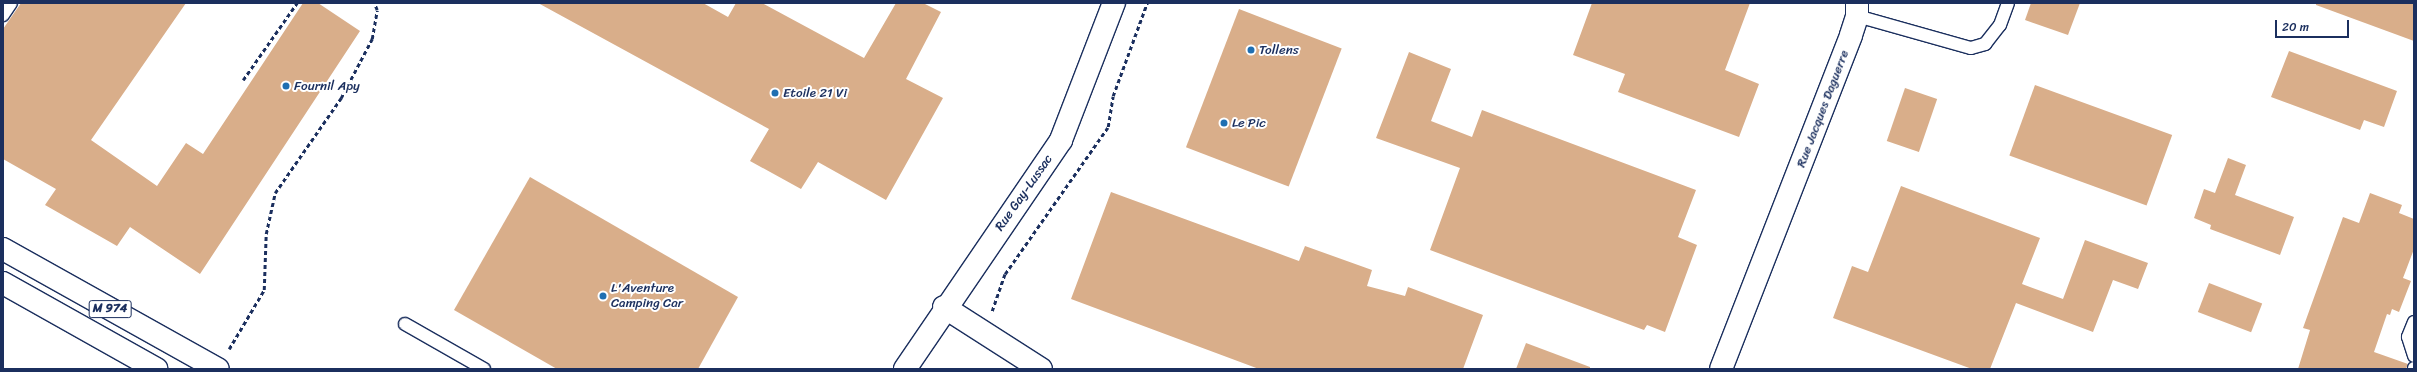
<!DOCTYPE html>
<html>
<head>
<meta charset="utf-8">
<style>
  body { margin:0 }
  #map { position:relative; width:2417px; height:372px; overflow:hidden; background:#fff; font-family:Sriracha,sans-serif }
  div>[style] { position:absolute }
  .building>* { inset:0; background:#d9ae8a; transform-origin:0 0 }
  .path>* { height:2.5px; margin-top:-1.25px; transform-origin:0; background:repeating-linear-gradient(90deg,#1b2f5e 0 4px,transparent 0 7px) }
  .roads { filter:drop-shadow(1px 0 #1b2f5e) drop-shadow(-1px 0 #1b2f5e) drop-shadow(0 1px #1b2f5e) drop-shadow(0 -1px #1b2f5e) }
  .service>* { height:12px; margin:-6px; padding:0 6px; transform-origin:6px; border-radius:6px; background:#fff }
  .minor>* { height:22px; margin:-11px; padding:0 11px; transform-origin:11px; border-radius:11px; background:#fff }
  .secondary>* { height:22px; margin:-11px; padding:0 11px; transform-origin:11px; border-radius:11px; background:#fff }
  .primary>* { height:22px; margin:-11px; padding:0 11px; transform-origin:11px; border-radius:11px; background:#fff }
  .dots>* { width:11px; height:11px; translate:-50% -50%; box-sizing:border-box; border:2px solid #fff; border-radius:50% }
  span { translate:-50% -50%; white-space:nowrap; text-align:center; line-height:1.15; -webkit-text-stroke:4px #fff; paint-order:stroke }
  .shield-label span { padding:1px 3px; background:#fff; border:1px solid; border-radius:3px; -webkit-text-stroke-width:0 }
  .shield-label { font-size:12px; color:#1b2f5e; font-weight:700 }
  .poi-label { font-size:13px; color:#1b2f5e }
  .left { translate:0 -50%; text-align:left }
  .street-label { font-size:13px; color:#1b2f5e }
  .frame { position:absolute; inset:0; border:4px solid #1b2f5e; pointer-events:none }
  .scale { position:absolute; left:2275px; top:20px; width:74px; height:18px; box-sizing:border-box; border:2px solid #1b2f5e; border-top:0; padding-left:5px; font-size:12px; line-height:14px; white-space:nowrap; color:#1b2f5e; -webkit-text-stroke:3px #fff; paint-order:stroke }
</style>
</head>
<body>
<div id="map">
  <div class="building">
    <i style="clip-path:polygon(21px 3px,186px 3px,91px 140px,157px 186px,186px 143px,203px 154px,303px 3px,318px 3px,360px 31px,200px 274px,130px 227px,117px 246px,45px 205px,56px 189px,3px 159px,3px 29px)"></i>
    <i style="clip-path:polygon(538px 3px,703px 3px,728px 17px,736px 3px,762px 3px,864px 58px,896px 3px,923px 3px,941px 12px,906px 79px,943px 98px,886px 200px,818px 162px,801px 189px,750px 161px,769px 129px)"></i>
    <i style="clip-path:polygon(1592px 3px,1750px 3px,1725px 70px,1759px 84px,1739px 137px,1618px 92px,1625px 74px,1573px 55px)"></i>
    <i style="clip-path:polygon(2031px 3px,2080px 3px,2068px 35px,2025px 20px)"></i>
    <i style="clip-path:polygon(2316px 3px,2414px 3px,2414px 41px,2316px 5px)"></i>
    <i style="left:1239px;top:9px;width:110px;height:148px;rotate:21deg"></i>
    <i style="clip-path:polygon(2289px 51px,2397px 91px,2384px 127px,2364px 120px,2360px 130px,2271px 97px)"></i>
    <i style="clip-path:polygon(1409px 52px,1451px 69px,1431px 121px,1472px 137px,1482px 110px,1696px 190px,1678px 237px,1697px 245px,1665px 332px,1647px 325px,1644px 330px,1430px 250px,1460px 168px,1376px 138px)"></i>
    <i style="left:2035px;top:85px;width:146px;height:75px;rotate:20deg"></i>
    <i style="left:1905px;top:88px;width:34px;height:56px;rotate:19deg"></i>
    <i style="clip-path:polygon(2228px 158px,2246px 165px,2235px 195px,2294px 217px,2280px 255px,2210px 229px,2211px 225px,2194px 218px,2204px 189px,2215px 193px)"></i>
    <i style="clip-path:polygon(530px 177px,738px 297px,698px 369px,557px 369px,454px 310px)"></i>
    <i style="clip-path:polygon(1901px 186px,2040px 238px,2022px 284px,2063px 299px,2085px 240px,2148px 263px,2138px 289px,2113px 280px,2093px 332px,2016px 303px,1990px 369px,1972px 369px,1833px 318px,1852px 266px,1868px 272px)"></i>
    <i style="clip-path:polygon(1111px 192px,1299px 261px,1305px 246px,1372px 270px,1367px 286px,1405px 296px,1408px 287px,1483px 315px,1463px 369px,1259px 369px,1071px 299px)"></i>
    <i style="clip-path:polygon(2370px 193px,2402px 205px,2399px 213px,2414px 219px,2414px 249px,2403px 278px,2411px 281px,2399px 312px,2392px 309px,2390px 315px,2387px 314px,2374px 352px,2408px 364px,2406px 369px,2298px 369px,2310px 330px,2303px 328px,2343px 217px,2359px 223px)"></i>
    <i style="left:2209px;top:283px;width:57px;height:31px;rotate:21deg"></i>
    <i style="clip-path:polygon(1526px 343px,1590px 367px,1590px 369px,1516px 369px)"></i>
  </div>
  <div class="path">
    <i style="left:243px;top:80px;width:94px;rotate:-55deg"></i>
    <i style="left:992px;top:311px;width:39px;rotate:-71deg"></i>
    <i style="left:1005px;top:274px;width:179px;rotate:-55deg"></i>
    <i style="left:1108px;top:127px;width:31px;rotate:-81deg"></i>
    <i style="left:1113px;top:96px;width:99px;rotate:-69.9deg"></i>
    <i style="left:229px;top:349px;width:69px;rotate:-59.3deg"></i>
    <i style="left:264px;top:290px;width:56px;rotate:-88deg"></i>
    <i style="left:266px;top:234px;width:42px;rotate:-77.6deg"></i>
    <i style="left:275px;top:193px;width:116px;rotate:-55.2deg"></i>
    <i style="left:341px;top:98px;width:67px;rotate:-62.3deg"></i>
    <i style="left:372px;top:39px;width:29px;rotate:-80deg"></i>
    <i style="left:377px;top:10px;width:8px;rotate:-113deg"></i>
  </div>
  <div class="roads">
    <div class="service">
      <i style="left:3px;top:15px;width:14px;rotate:-56deg"></i>
      <i style="left:1857px;top:16px;width:118px;rotate:15.7deg"></i>
      <i style="left:1971px;top:48px;width:15px;rotate:-16deg"></i>
      <i style="left:1985px;top:44px;width:24px;rotate:-52deg"></i>
      <i style="left:2000px;top:25px;width:23px;rotate:-70deg"></i>
      <i style="left:2414px;top:322px;width:16px;rotate:112deg"></i>
      <i style="left:2408px;top:337px;width:20px;rotate:72deg"></i>
      <i style="left:405px;top:324px;width:91px;rotate:29.7deg"></i>
      <i style="left:2414px;top:369px;width:1px;rotate:-90deg"></i>
    </div>
    <div class="minor">
      <i style="left:944px;top:307px;width:115px;rotate:32.6deg"></i>
      <i style="left:1721px;top:369px;width:358px;rotate:-68.7deg"></i>
      <i style="left:1851px;top:35px;width:20px;rotate:-72deg"></i>
      <i style="left:1857px;top:16px;width:13px;rotate:-90deg"></i>
    </div>
    <div class="secondary">
      <i style="left:905px;top:369px;width:277px;rotate:-55.7deg"></i>
      <i style="left:1061px;top:140px;width:147px;rotate:-68.9deg"></i>
    </div>
    <div class="primary">
      <i style="left:3px;top:249px;width:246px;rotate:29.2deg"></i>
      <i style="left:3px;top:283px;width:176px;rotate:29.3deg"></i>
    </div>
  </div>
  <div class="dots">
    <i style="left:1251px;top:50px;background:#1f6fb2"></i>
    <i style="left:286px;top:86px;background:#1f6fb2"></i>
    <i style="left:775px;top:93px;background:#1f6fb2"></i>
    <i style="left:1224px;top:123px;background:#1f6fb2"></i>
    <i style="left:603px;top:296px;background:#1f6fb2"></i>
  </div>
  <div class="shield-label">
    <span style="left:110px;top:309px">M 974</span>
  </div>
  <div class="poi-label">
    <span class="left" style="left:1259px;top:50px">Tollens</span>
    <span class="left" style="left:294px;top:86px">Fournil Apy</span>
    <span class="left" style="left:783px;top:93px">Etoile 21 Vi</span>
    <span class="left" style="left:1232px;top:123px">Le Pic</span>
    <span class="left" style="left:611px;top:296px">L'Aventure<br>Camping Car</span>
  </div>
  <div class="street-label">
    <span style="left:1823px;top:109px;rotate:-69deg">Rue Jacques Daguerre</span>
    <span style="left:1024px;top:193px;rotate:-55deg">Rue Gay-Lussac</span>
  </div>
  <div class="frame"></div>
  <div class="scale">20 m</div>
</div>
</body>
</html>
